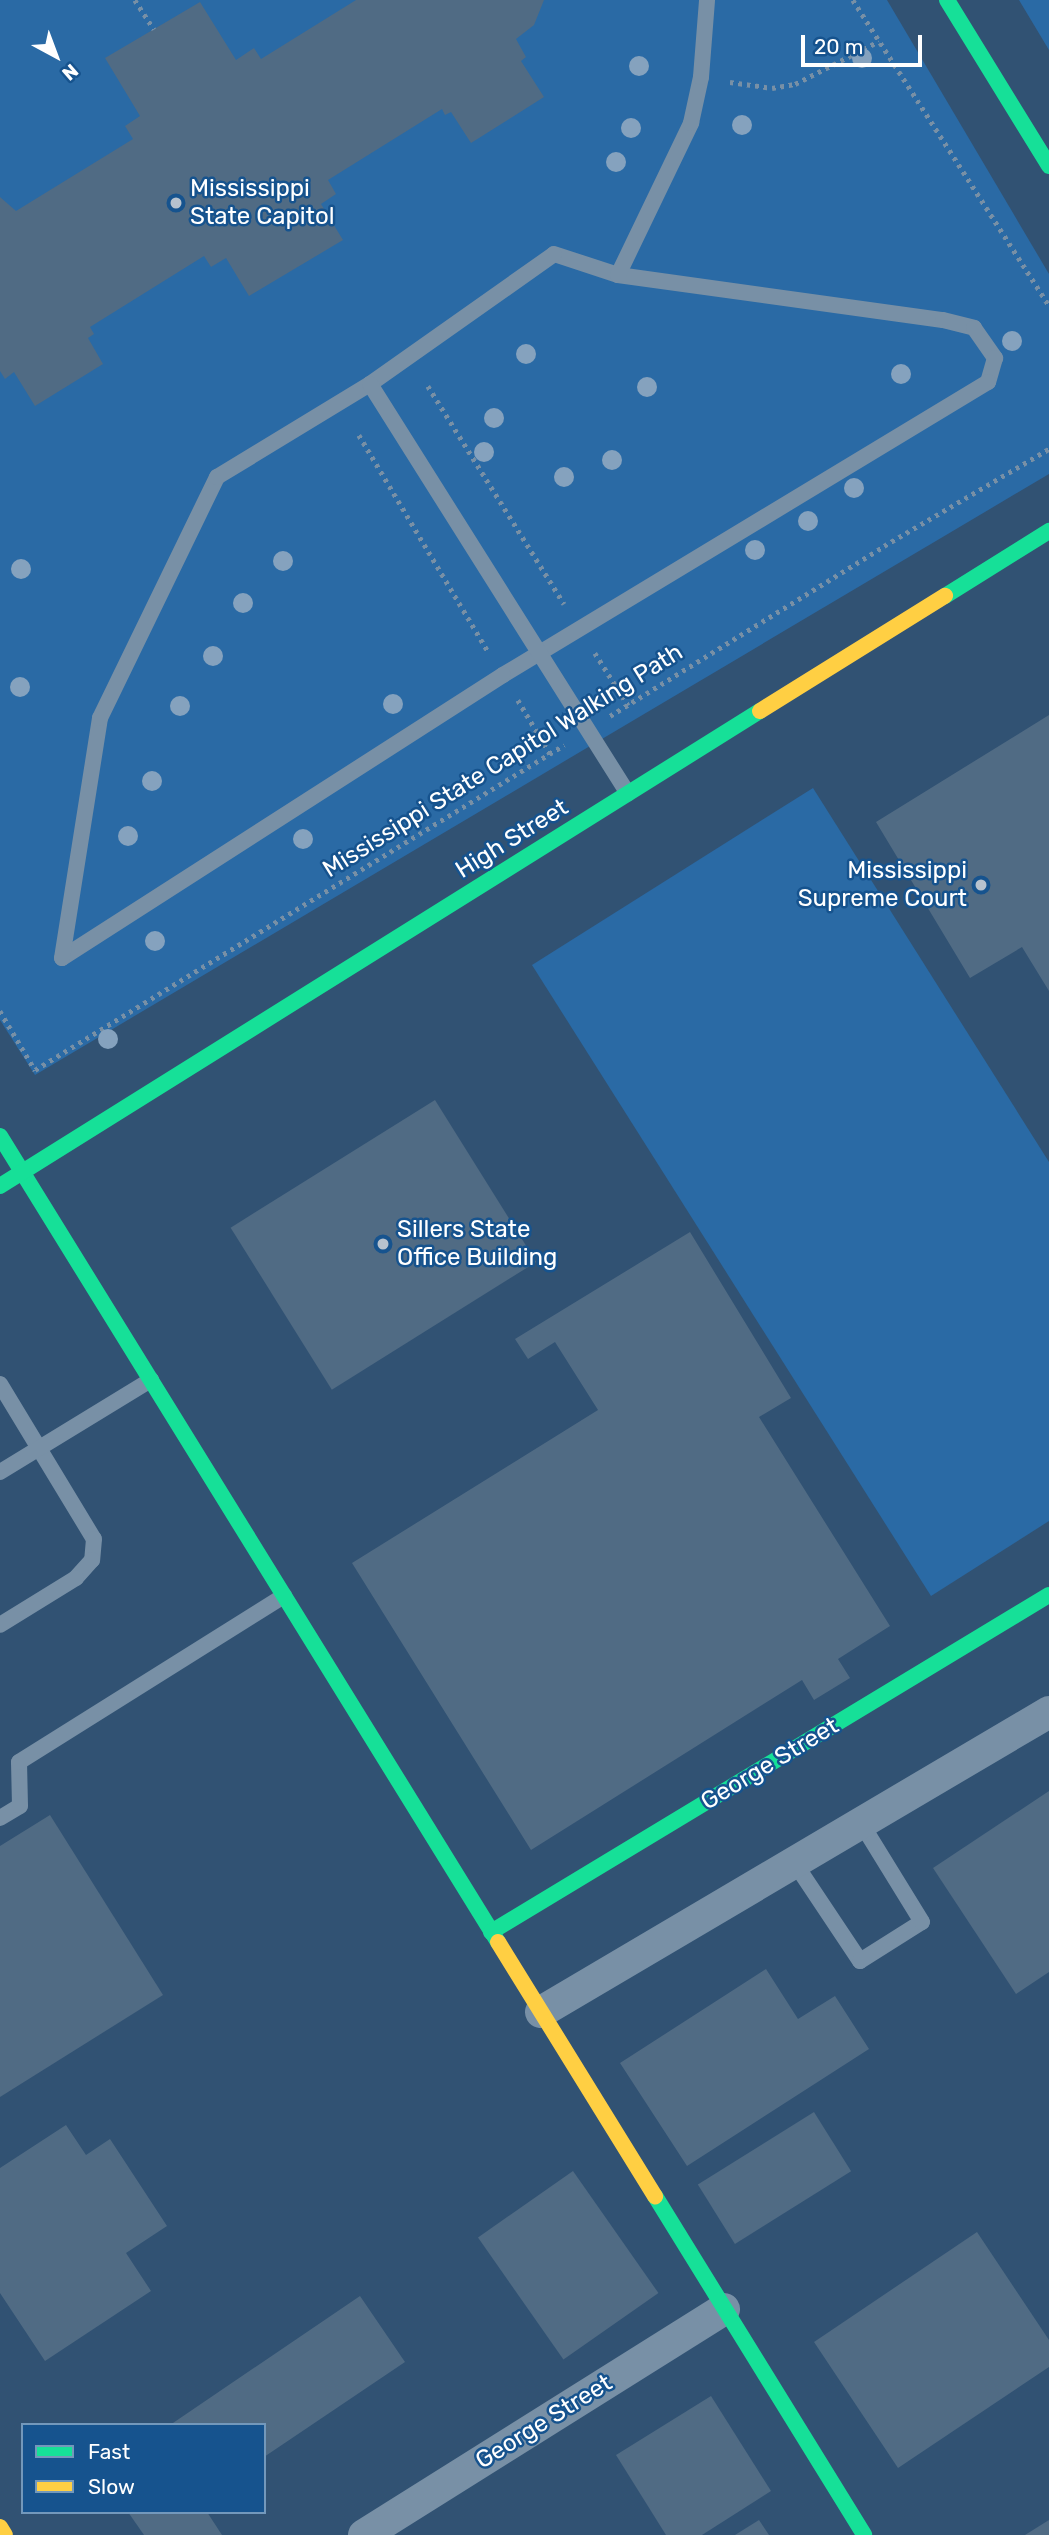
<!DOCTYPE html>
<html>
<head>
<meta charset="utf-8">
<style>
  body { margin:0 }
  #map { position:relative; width:1049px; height:2535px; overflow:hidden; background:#315273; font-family:Rubik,sans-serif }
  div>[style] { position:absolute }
  .green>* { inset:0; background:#2a6aa5 }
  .building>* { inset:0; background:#506b84; transform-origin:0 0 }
  .path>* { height:4.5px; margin-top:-2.25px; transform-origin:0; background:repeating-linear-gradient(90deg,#7890a6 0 3.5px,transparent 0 8.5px) }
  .lane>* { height:16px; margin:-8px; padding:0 8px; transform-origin:8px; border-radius:8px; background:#7890a6 }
  .street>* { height:32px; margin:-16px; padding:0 16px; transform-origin:16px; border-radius:16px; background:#7890a6 }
  .fast>* { height:16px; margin:-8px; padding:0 8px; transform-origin:8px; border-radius:8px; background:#16e098 }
  .slow>* { height:16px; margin:-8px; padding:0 8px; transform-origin:8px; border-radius:8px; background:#ffcf43 }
  .trees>* { width:20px; height:20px; margin:-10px; border-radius:50%; background:#85a2be }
  .dots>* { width:19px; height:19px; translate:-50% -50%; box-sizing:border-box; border:4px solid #16538e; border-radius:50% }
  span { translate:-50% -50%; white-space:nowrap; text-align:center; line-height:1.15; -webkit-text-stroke:5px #16538e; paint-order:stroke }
  .poi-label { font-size:24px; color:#fff }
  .left { translate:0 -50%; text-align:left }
  .right { translate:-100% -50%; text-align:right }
  .street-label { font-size:24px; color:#fff }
  .legend { position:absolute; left:21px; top:2423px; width:245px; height:91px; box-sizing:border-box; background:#16538e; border:2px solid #7398bb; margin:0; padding:9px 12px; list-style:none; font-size:21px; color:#fff }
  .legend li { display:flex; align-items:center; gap:14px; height:35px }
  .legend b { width:35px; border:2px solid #7398bb }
  .north { position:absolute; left:21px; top:21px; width:70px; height:70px; -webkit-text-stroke:5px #16538e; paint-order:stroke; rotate:139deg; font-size:19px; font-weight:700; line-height:28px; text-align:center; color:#fff }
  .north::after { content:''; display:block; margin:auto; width:24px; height:32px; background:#fff; clip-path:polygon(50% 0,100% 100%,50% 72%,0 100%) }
  .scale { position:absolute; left:801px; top:35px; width:121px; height:32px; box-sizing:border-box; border:4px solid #fff; border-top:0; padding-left:9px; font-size:21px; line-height:24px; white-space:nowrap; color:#fff; -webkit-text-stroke:5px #16538e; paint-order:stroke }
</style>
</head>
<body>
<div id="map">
  <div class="green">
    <i style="clip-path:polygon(0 0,887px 0,1049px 274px,1049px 474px,35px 1075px,0 1020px)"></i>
    <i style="clip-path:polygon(1019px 0,1049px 0,1049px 50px)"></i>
    <i style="clip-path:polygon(813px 788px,1049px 1162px,1049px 1521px,931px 1596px,532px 965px)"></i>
  </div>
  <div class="building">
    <i style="clip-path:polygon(356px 0,544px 0,534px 25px,516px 39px,526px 57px,521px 61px,544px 97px,471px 143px,451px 112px,445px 115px,442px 109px,328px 180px,336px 194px,321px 204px,343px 240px,249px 296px,226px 258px,211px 267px,204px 256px,90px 327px,94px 334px,88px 338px,103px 364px,35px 406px,14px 372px,5px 379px,0 371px,0 197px,16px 211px,133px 139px,125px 126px,140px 116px,105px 58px,200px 2px,236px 60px,254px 48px,261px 59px)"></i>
    <i style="clip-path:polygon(1049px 715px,1049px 991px,1022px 947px,970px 978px,876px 822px)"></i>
    <i style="left:435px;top:1100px;width:191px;height:241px;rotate:58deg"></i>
    <i style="clip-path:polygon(690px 1232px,791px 1398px,759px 1417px,890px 1626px,838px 1659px,850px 1678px,814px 1700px,802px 1680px,531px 1850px,352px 1563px,598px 1410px,555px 1342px,528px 1359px,515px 1339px)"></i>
    <i style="clip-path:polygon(1049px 1791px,1049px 1972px,1016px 1994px,933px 1868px)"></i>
    <i style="clip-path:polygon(50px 1815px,163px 1995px,0 2097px,0 1846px)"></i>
    <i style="clip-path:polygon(766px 1969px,798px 2019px,835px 1996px,869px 2049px,687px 2166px,620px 2063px)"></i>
    <i style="left:814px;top:2112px;width:70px;height:137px;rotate:58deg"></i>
    <i style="clip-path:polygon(66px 2125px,86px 2155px,110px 2139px,167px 2226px,126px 2253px,151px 2291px,45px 2361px,0 2293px,0 2168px)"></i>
    <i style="left:573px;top:2171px;width:149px;height:116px;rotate:55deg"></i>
    <i style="clip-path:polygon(977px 2232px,1049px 2340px,1049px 2367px,898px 2468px,814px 2342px)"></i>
    <i style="clip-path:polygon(360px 2296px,405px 2362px,264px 2457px,264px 2425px,170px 2425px)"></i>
    <i style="clip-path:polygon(711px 2396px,771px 2491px,702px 2535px,666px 2535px,616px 2455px)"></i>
    <i style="clip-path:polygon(128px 2512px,207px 2512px,222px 2535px,144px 2535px)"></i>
    <i style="clip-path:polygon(759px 2520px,769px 2535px,735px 2535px)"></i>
    <i style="clip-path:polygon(1049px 2520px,1049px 2535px,1025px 2535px)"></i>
  </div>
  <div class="path">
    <i style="left:135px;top:0;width:35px;rotate:57deg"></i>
    <i style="left:853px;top:0;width:363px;rotate:57.3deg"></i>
    <i style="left:730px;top:82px;width:42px;rotate:8.1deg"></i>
    <i style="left:772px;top:88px;width:23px;rotate:-10deg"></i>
    <i style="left:795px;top:84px;width:94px;rotate:-27.1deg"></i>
    <i style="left:428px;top:386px;width:257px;rotate:58deg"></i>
    <i style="left:359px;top:435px;width:252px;rotate:59.2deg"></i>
    <i style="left:595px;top:653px;width:62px;rotate:57.6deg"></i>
    <i style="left:518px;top:700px;width:63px;rotate:59.3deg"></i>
    <i style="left:610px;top:716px;width:322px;rotate:-31.8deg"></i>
    <i style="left:884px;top:546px;width:191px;rotate:-30.5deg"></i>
    <i style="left:0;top:1011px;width:69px;rotate:59.3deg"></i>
    <i style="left:35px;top:1070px;width:621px;rotate:-31.57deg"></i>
  </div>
  <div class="lane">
    <i style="left:554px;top:254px;width:67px;rotate:18.2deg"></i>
    <i style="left:618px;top:275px;width:328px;rotate:7.9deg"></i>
    <i style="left:943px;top:320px;width:32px;rotate:14deg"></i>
    <i style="left:974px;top:328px;width:37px;rotate:55deg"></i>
    <i style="left:995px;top:358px;width:25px;rotate:106deg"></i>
    <i style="left:988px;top:382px;width:567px;rotate:148.86deg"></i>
    <i style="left:503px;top:675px;width:524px;rotate:147.31deg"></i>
    <i style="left:62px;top:958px;width:243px;rotate:-81deg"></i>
    <i style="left:100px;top:718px;width:268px;rotate:-64.1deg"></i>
    <i style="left:217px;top:477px;width:179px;rotate:-31.3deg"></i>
    <i style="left:370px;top:384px;width:225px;rotate:-35.2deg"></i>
    <i style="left:618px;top:275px;width:169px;rotate:-64.3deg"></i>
    <i style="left:691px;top:123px;width:47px;rotate:-77.7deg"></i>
    <i style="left:701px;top:77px;width:77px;rotate:-85.5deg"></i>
    <i style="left:370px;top:384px;width:484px;rotate:57.8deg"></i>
    <i style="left:0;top:1384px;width:181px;rotate:58.8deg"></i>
    <i style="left:94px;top:1539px;width:21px;rotate:95deg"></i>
    <i style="left:92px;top:1560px;width:24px;rotate:132deg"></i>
    <i style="left:76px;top:1578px;width:89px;rotate:148.3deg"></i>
    <i style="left:0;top:1472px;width:177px;rotate:-31.4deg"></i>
    <i style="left:0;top:1818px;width:23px;rotate:-31deg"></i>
    <i style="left:20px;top:1806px;width:44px;rotate:-91.3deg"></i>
    <i style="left:19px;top:1762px;width:313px;rotate:-32.1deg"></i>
    <i style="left:794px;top:1862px;width:119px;rotate:56.3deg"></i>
    <i style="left:860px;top:1961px;width:73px;rotate:-32.2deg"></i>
    <i style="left:922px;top:1922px;width:116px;rotate:-121.6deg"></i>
  </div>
  <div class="street">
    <i style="left:541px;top:2012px;width:590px;rotate:-30.56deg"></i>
    <i style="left:364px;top:2535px;width:425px;rotate:-32.1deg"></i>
  </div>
  <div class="fast">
    <i style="left:947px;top:0;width:195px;rotate:58.4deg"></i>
    <i style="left:945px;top:596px;width:123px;rotate:-32deg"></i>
    <i style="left:0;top:1136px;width:947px;rotate:58.29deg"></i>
    <i style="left:0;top:1186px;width:896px;rotate:-32.01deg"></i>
    <i style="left:491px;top:1932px;width:652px;rotate:-31.13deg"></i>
    <i style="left:655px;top:2196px;width:398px;rotate:58.3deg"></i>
  </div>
  <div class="slow">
    <i style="left:760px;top:711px;width:218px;rotate:-31.9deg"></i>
    <i style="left:498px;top:1942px;width:299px;rotate:58.3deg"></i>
    <i style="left:0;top:2527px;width:9px;rotate:58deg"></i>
  </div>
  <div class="trees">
    <i style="left:862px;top:58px"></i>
    <i style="left:639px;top:66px"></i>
    <i style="left:742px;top:125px"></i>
    <i style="left:631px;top:128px"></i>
    <i style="left:616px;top:162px"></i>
    <i style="left:1012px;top:341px"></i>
    <i style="left:526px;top:354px"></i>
    <i style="left:901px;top:374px"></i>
    <i style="left:647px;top:387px"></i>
    <i style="left:494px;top:418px"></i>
    <i style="left:484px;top:452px"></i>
    <i style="left:612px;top:460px"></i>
    <i style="left:564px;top:477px"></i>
    <i style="left:854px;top:488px"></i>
    <i style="left:808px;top:521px"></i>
    <i style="left:755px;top:550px"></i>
    <i style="left:283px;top:561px"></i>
    <i style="left:21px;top:569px"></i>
    <i style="left:243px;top:603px"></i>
    <i style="left:213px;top:656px"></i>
    <i style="left:20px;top:687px"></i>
    <i style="left:393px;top:704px"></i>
    <i style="left:180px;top:706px"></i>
    <i style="left:152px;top:781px"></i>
    <i style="left:128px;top:836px"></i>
    <i style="left:303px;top:839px"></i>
    <i style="left:155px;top:941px"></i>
    <i style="left:108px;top:1039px"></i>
  </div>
  <div class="dots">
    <i style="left:176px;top:203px;background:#b7c2ce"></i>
    <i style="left:981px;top:885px;background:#b7c2ce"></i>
    <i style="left:383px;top:1244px;background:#b7c2ce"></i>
  </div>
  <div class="poi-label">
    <span class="left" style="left:190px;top:203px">Mississippi<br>State Capitol</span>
    <span class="right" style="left:967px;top:885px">Mississippi<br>Supreme Court</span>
    <span class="left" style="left:397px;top:1244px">Sillers State<br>Office Building</span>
  </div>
  <div class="street-label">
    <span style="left:503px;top:761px;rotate:-32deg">Mississippi State Capitol Walking Path</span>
    <span style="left:512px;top:839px;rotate:-32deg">High Street</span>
    <span style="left:770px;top:1764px;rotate:-31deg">George Street</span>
    <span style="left:544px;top:2422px;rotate:-32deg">George Street</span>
  </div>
  <ul class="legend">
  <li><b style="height:9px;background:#16e098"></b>Fast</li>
  <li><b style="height:9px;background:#ffcf43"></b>Slow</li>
  </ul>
  <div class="north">N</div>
  <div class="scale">20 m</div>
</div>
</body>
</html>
